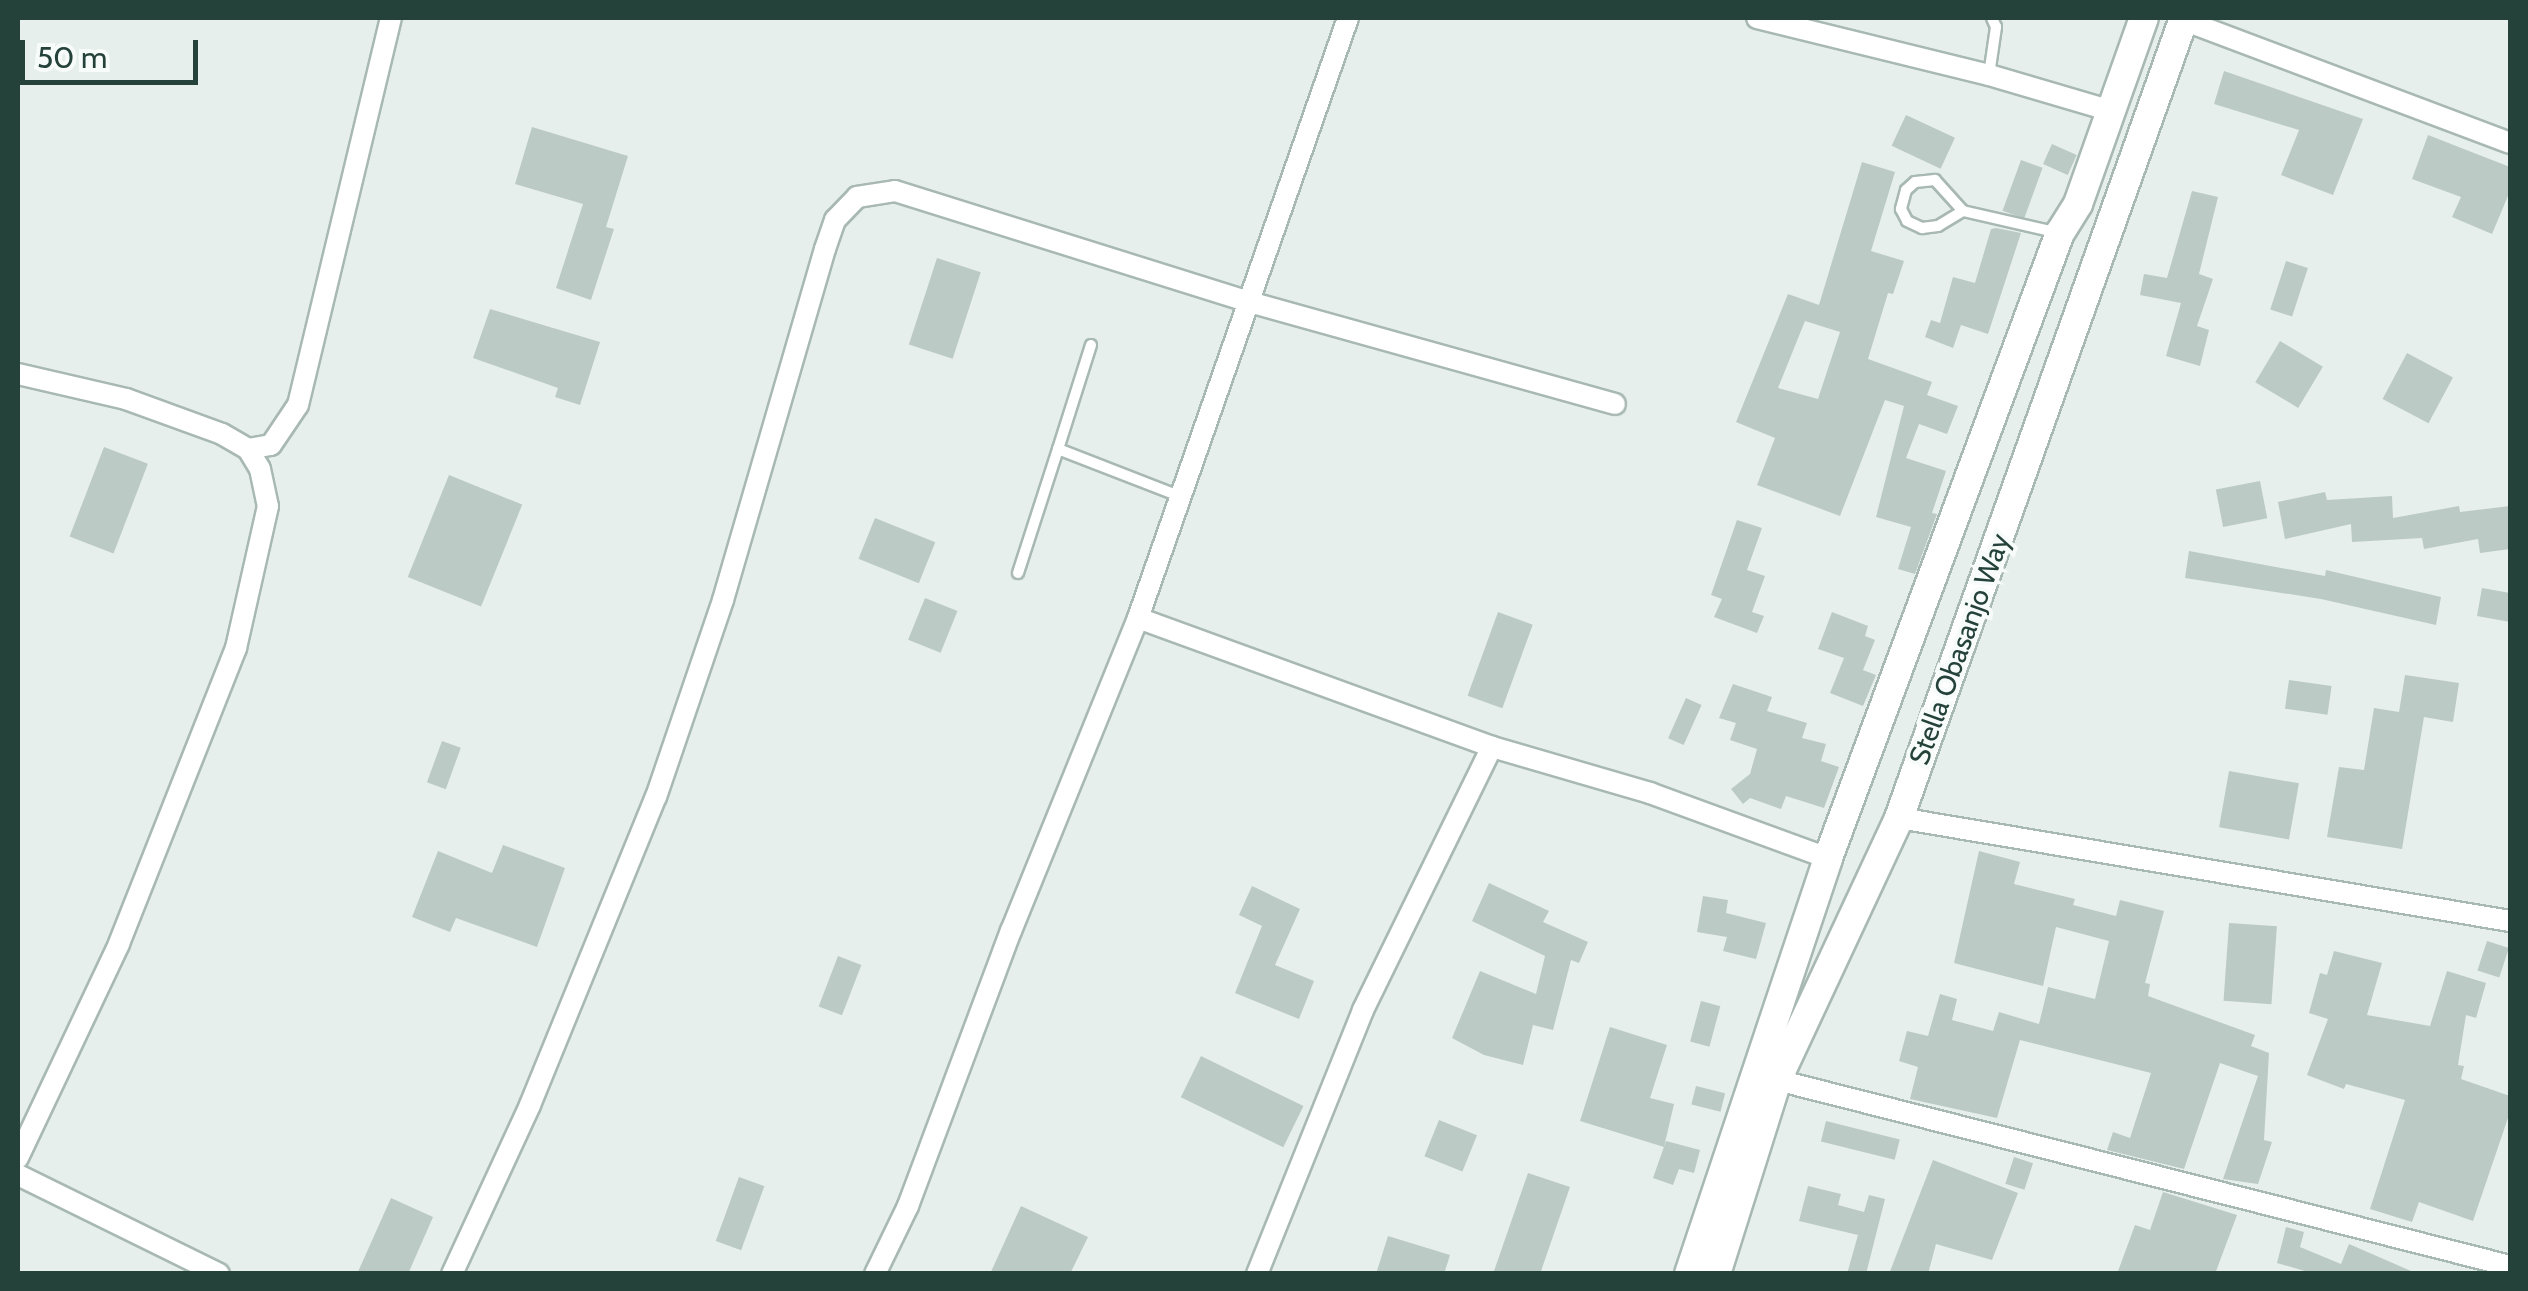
<!DOCTYPE html>
<html>
<head>
<meta charset="utf-8">
<style>
  body { margin:0 }
  #map { position:relative; width:2528px; height:1291px; overflow:hidden; background:#e6efeb; font-family:Cabin,sans-serif }
  div>[style] { position:absolute }
  .building>* { inset:0; background:#bbcac4; transform-origin:0 0 }
  .roads { filter:drop-shadow(2px 0 #a8b8b2) drop-shadow(-2px 0 #a8b8b2) drop-shadow(0 2px #a8b8b2) drop-shadow(0 -2px #a8b8b2) }
  .lane>* { height:10px; margin:-5px; padding:0 5px; transform-origin:5px; border-radius:5px; background:#fff }
  .street>* { height:20px; margin:-10px; padding:0 10px; transform-origin:10px; border-radius:10px; background:#fff }
  .secondary>* { height:28px; margin:-14px; padding:0 14px; transform-origin:14px; border-radius:14px; background:#fff }
  span { translate:-50% -50%; white-space:nowrap; text-align:center; line-height:1.15; -webkit-text-stroke:8px #f7fbf9; paint-order:stroke }
  .street-label { font-size:28px; color:#24423a }
  .frame { position:absolute; inset:0; border:20px solid #24423a; pointer-events:none }
  .scale { position:absolute; left:20px; top:40px; width:178px; height:45px; box-sizing:border-box; border:5px solid #24423a; border-top:0; padding-left:12px; font-size:30px; line-height:35px; white-space:nowrap; color:#24423a; -webkit-text-stroke:8px #f7fbf9; paint-order:stroke }
</style>
</head>
<body>
<div id="map">
  <div class="building">
    <i style="clip-path:polygon(2224px 71px,2363px 119px,2333px 195px,2281px 175px,2299px 130px,2214px 104px)"></i>
    <i style="left:1906px;top:115px;width:54px;height:34px;rotate:25deg"></i>
    <i style="clip-path:polygon(532px 127px,628px 156px,606px 227px,614px 229px,591px 300px,556px 288px,583px 204px,515px 184px)"></i>
    <i style="clip-path:polygon(2428px 135px,2510px 167px,2510px 191px,2492px 234px,2452px 217px,2461px 197px,2412px 179px)"></i>
    <i style="left:2052px;top:144px;width:27px;height:22px;rotate:24deg"></i>
    <i style="left:2021px;top:160px;width:23px;height:54px;rotate:20deg"></i>
    <i style="clip-path:polygon(evenodd,1862px 162px,1895px 172px,1871px 251px,1904px 261px,1893px 294px,1888px 293px,1868px 359px,1932px 382px,1927px 395px,1958px 406px,1947px 434px,1919px 424px,1906px 458px,1946px 471px,1932px 513px,1937px 514px,1915px 574px,1898px 569px,1911px 527px,1876px 517px,1904px 406px,1885px 400px,1840px 516px,1757px 485px,1775px 438px,1736px 422px,1788px 294px,1819px 305px,1862px 162px,1805px 321px,1840px 332px,1818px 399px,1778px 388px,1805px 321px)"></i>
    <i style="clip-path:polygon(2192px 191px,2218px 197px,2199px 274px,2213px 279px,2197px 326px,2209px 330px,2200px 366px,2166px 356px,2181px 303px,2140px 295px,2144px 274px,2167px 278px)"></i>
    <i style="clip-path:polygon(1996px 228px,2021px 233px,1988px 334px,1961px 325px,1953px 348px,1925px 337px,1931px 320px,1940px 323px,1953px 277px,1975px 283px,1991px 229px)"></i>
    <i style="left:937px;top:258px;width:46px;height:91px;rotate:18deg"></i>
    <i style="left:2286px;top:261px;width:23px;height:51px;rotate:18deg"></i>
    <i style="clip-path:polygon(490px 309px,600px 342px,580px 405px,555px 397px,558px 388px,473px 358px)"></i>
    <i style="left:2280px;top:341px;width:50px;height:48px;rotate:31deg"></i>
    <i style="left:2407px;top:353px;width:52px;height:52px;rotate:28deg"></i>
    <i style="left:104px;top:447px;width:47px;height:96px;rotate:21deg"></i>
    <i style="left:449px;top:475px;width:79px;height:110px;rotate:22deg"></i>
    <i style="left:2260px;top:481px;width:38px;height:45px;rotate:79deg"></i>
    <i style="clip-path:polygon(2325px 492px,2327px 500px,2392px 496px,2393px 518px,2459px 506px,2460px 512px,2510px 506px,2510px 549px,2480px 553px,2478px 539px,2424px 549px,2422px 538px,2352px 542px,2351px 524px,2285px 539px,2278px 502px)"></i>
    <i style="left:875px;top:518px;width:65px;height:44px;rotate:22deg"></i>
    <i style="clip-path:polygon(1737px 520px,1762px 528px,1747px 570px,1765px 576px,1752px 612px,1764px 616px,1757px 633px,1714px 617px,1722px 599px,1711px 595px)"></i>
    <i style="clip-path:polygon(2189px 551px,2325px 576px,2326px 570px,2441px 597px,2436px 625px,2321px 599px,2185px 578px)"></i>
    <i style="clip-path:polygon(2482px 588px,2510px 593px,2510px 622px,2477px 616px)"></i>
    <i style="left:925px;top:598px;width:35px;height:45px;rotate:22deg"></i>
    <i style="left:1498px;top:612px;width:37px;height:89px;rotate:20deg"></i>
    <i style="clip-path:polygon(1832px 612px,1868px 626px,1865px 636px,1875px 640px,1863px 670px,1876px 675px,1863px 706px,1830px 693px,1844px 658px,1818px 649px)"></i>
    <i style="clip-path:polygon(2405px 675px,2459px 683px,2453px 722px,2424px 717px,2402px 849px,2327px 837px,2339px 767px,2364px 770px,2374px 708px,2399px 712px)"></i>
    <i style="left:2289px;top:680px;width:43px;height:29px;rotate:8deg"></i>
    <i style="clip-path:polygon(1733px 684px,1772px 697px,1767px 711px,1807px 723px,1802px 738px,1826px 744px,1821px 761px,1839px 767px,1824px 808px,1786px 796px,1781px 809px,1750px 798px,1743px 804px,1731px 789px,1750px 774px,1757px 749px,1730px 740px,1736px 723px,1719px 718px)"></i>
    <i style="left:1686px;top:698px;width:17px;height:44px;rotate:24deg"></i>
    <i style="left:442px;top:741px;width:20px;height:44px;rotate:20deg"></i>
    <i style="left:2229px;top:771px;width:71px;height:57px;rotate:10deg"></i>
    <i style="clip-path:polygon(503px 845px,565px 868px,537px 947px,456px 918px,450px 932px,412px 917px,438px 851px,492px 873px)"></i>
    <i style="clip-path:polygon(1979px 851px,2020px 862px,2014px 884px,2075px 899px,2073px 905px,2116px 916px,2120px 900px,2164px 911px,2145px 983px,2150px 984px,2148px 996px,2255px 1035px,2251px 1046px,2269px 1053px,2264px 1140px,2272px 1142px,2258px 1184px,2223px 1179px,2258px 1076px,2220px 1063px,2184px 1169px,2107px 1150px,2113px 1132px,2130px 1138px,2151px 1073px,2020px 1040px,1997px 1118px,1910px 1099px,1918px 1067px,1899px 1061px,1907px 1031px,1928px 1036px,1940px 994px,1957px 999px,1952px 1020px,1993px 1031px,1999px 1012px,2039px 1024px,2048px 987px,2095px 999px,2109px 941px,2056px 927px,2043px 986px,1954px 963px)"></i>
    <i style="clip-path:polygon(1489px 883px,1549px 911px,1543px 922px,1588px 942px,1579px 963px,1571px 960px,1553px 1030px,1533px 1025px,1523px 1065px,1484px 1055px,1452px 1038px,1480px 971px,1536px 994px,1545px 956px,1472px 921px)"></i>
    <i style="clip-path:polygon(1252px 886px,1300px 909px,1275px 965px,1314px 981px,1299px 1019px,1235px 993px,1262px 926px,1239px 915px)"></i>
    <i style="clip-path:polygon(1703px 896px,1728px 900px,1726px 913px,1766px 923px,1756px 959px,1723px 951px,1727px 937px,1697px 932px)"></i>
    <i style="left:2229px;top:923px;width:48px;height:78px;rotate:4deg"></i>
    <i style="left:2487px;top:941px;width:23px;height:31px;rotate:18deg"></i>
    <i style="clip-path:polygon(2334px 951px,2382px 963px,2367px 1015px,2430px 1026px,2447px 971px,2486px 983px,2476px 1018px,2466px 1015px,2458px 1065px,2464px 1066px,2461px 1079px,2510px 1096px,2510px 1112px,2473px 1221px,2419px 1202px,2412px 1222px,2370px 1209px,2405px 1100px,2346px 1084px,2344px 1089px,2307px 1075px,2328px 1019px,2309px 1013px,2320px 973px,2327px 975px)"></i>
    <i style="left:838px;top:956px;width:25px;height:54px;rotate:21deg"></i>
    <i style="left:1701px;top:1001px;width:20px;height:42px;rotate:15deg"></i>
    <i style="clip-path:polygon(1610px 1027px,1667px 1045px,1650px 1098px,1674px 1104px,1664px 1147px,1580px 1121px)"></i>
    <i style="left:1201px;top:1056px;width:114px;height:46px;rotate:26deg"></i>
    <i style="left:1696px;top:1086px;width:30px;height:19px;rotate:14deg"></i>
    <i style="left:1439px;top:1120px;width:41px;height:39px;rotate:22deg"></i>
    <i style="left:1826px;top:1121px;width:76px;height:21px;rotate:14deg"></i>
    <i style="clip-path:polygon(1666px 1141px,1700px 1150px,1694px 1173px,1679px 1169px,1673px 1185px,1653px 1178px)"></i>
    <i style="left:2014px;top:1157px;width:20px;height:28px;rotate:18deg"></i>
    <i style="clip-path:polygon(1933px 1160px,2018px 1193px,1992px 1260px,1936px 1244px,1928px 1274px,1889px 1274px)"></i>
    <i style="clip-path:polygon(1528px 1173px,1570px 1187px,1540px 1274px,1493px 1274px)"></i>
    <i style="left:739px;top:1177px;width:27px;height:68px;rotate:20deg"></i>
    <i style="clip-path:polygon(1808px 1186px,1841px 1194px,1838px 1205px,1864px 1212px,1869px 1195px,1885px 1199px,1866px 1274px,1847px 1274px,1858px 1235px,1799px 1221px)"></i>
    <i style="clip-path:polygon(2163px 1192px,2237px 1215px,2215px 1274px,2117px 1274px,2135px 1225px,2150px 1230px)"></i>
    <i style="clip-path:polygon(391px 1198px,433px 1217px,408px 1274px,357px 1274px)"></i>
    <i style="clip-path:polygon(1021px 1206px,1088px 1237px,1070px 1274px,990px 1274px)"></i>
    <i style="clip-path:polygon(2286px 1227px,2304px 1232px,2300px 1247px,2341px 1264px,2349px 1244px,2418px 1274px,2315px 1274px,2277px 1263px)"></i>
    <i style="clip-path:polygon(1388px 1236px,1450px 1255px,1444px 1274px,1376px 1274px)"></i>
  </div>
  <div class="roads">
    <div class="lane">
      <i style="left:1989px;top:75px;width:49px;rotate:-81.7deg"></i>
      <i style="left:1996px;top:27px;width:10px;rotate:-114deg"></i>
      <i style="left:1963px;top:211px;width:42px;rotate:-132.1deg"></i>
      <i style="left:1935px;top:180px;width:20px;rotate:174deg"></i>
      <i style="left:1915px;top:182px;width:12px;rotate:138deg"></i>
      <i style="left:1906px;top:190px;width:20px;rotate:105deg"></i>
      <i style="left:1901px;top:209px;width:13px;rotate:63deg"></i>
      <i style="left:1907px;top:221px;width:17px;rotate:25deg"></i>
      <i style="left:1922px;top:228px;width:16px;rotate:-7deg"></i>
      <i style="left:1938px;top:226px;width:29px;rotate:-31deg"></i>
      <i style="left:1963px;top:211px;width:98px;rotate:12.9deg"></i>
      <i style="left:1091px;top:345px;width:109px;rotate:107.6deg"></i>
      <i style="left:1058px;top:449px;width:133px;rotate:21.2deg"></i>
      <i style="left:1018px;top:573px;width:130px;rotate:-72.1deg"></i>
    </div>
    <div class="street">
      <i style="left:1757px;top:18px;width:239px;rotate:13.8deg"></i>
      <i style="left:1989px;top:75px;width:127px;rotate:16.4deg"></i>
      <i style="left:2183px;top:20px;width:349px;rotate:20.6deg"></i>
      <i style="left:18px;top:374px;width:111px;rotate:13deg"></i>
      <i style="left:126px;top:399px;width:102px;rotate:20deg"></i>
      <i style="left:222px;top:434px;width:30px;rotate:30deg"></i>
      <i style="left:248px;top:449px;width:23px;rotate:59deg"></i>
      <i style="left:260px;top:469px;width:38px;rotate:78deg"></i>
      <i style="left:268px;top:506px;width:146px;rotate:102.7deg"></i>
      <i style="left:236px;top:648px;width:318px;rotate:111.6deg"></i>
      <i style="left:119px;top:944px;width:237px;rotate:115.3deg"></i>
      <i style="left:248px;top:449px;width:23px;rotate:-10deg"></i>
      <i style="left:271px;top:445px;width:48px;rotate:-56deg"></i>
      <i style="left:298px;top:405px;width:398px;rotate:-76.5deg"></i>
      <i style="left:1138px;top:618px;width:377px;rotate:20deg"></i>
      <i style="left:1492px;top:747px;width:165px;rotate:16.2deg"></i>
      <i style="left:1650px;top:793px;width:189px;rotate:20.1deg"></i>
      <i style="left:1899px;top:818px;width:620px;rotate:9.57deg"></i>
      <i style="left:1777px;top:1080px;width:756px;rotate:14.24deg"></i>
      <i style="left:18px;top:1175px;width:224px;rotate:26.2deg"></i>
      <i style="left:452px;top:1274px;width:186px;rotate:-65.2deg"></i>
      <i style="left:530px;top:1105px;width:333px;rotate:-67.8deg"></i>
      <i style="left:656px;top:797px;width:208px;rotate:-71.2deg"></i>
      <i style="left:723px;top:600px;width:366px;rotate:-73.8deg"></i>
      <i style="left:825px;top:249px;width:31px;rotate:-71deg"></i>
      <i style="left:835px;top:220px;width:32px;rotate:-46deg"></i>
      <i style="left:857px;top:197px;width:38px;rotate:-9deg"></i>
      <i style="left:895px;top:191px;width:368px;rotate:17.4deg"></i>
      <i style="left:1246px;top:301px;width:383px;rotate:15.6deg"></i>
      <i style="left:875px;top:1274px;width:76px;rotate:-64.1deg"></i>
      <i style="left:908px;top:1206px;width:294px;rotate:-69.5deg"></i>
      <i style="left:1011px;top:931px;width:338px;rotate:-67.9deg"></i>
      <i style="left:1138px;top:618px;width:636px;rotate:-70.71deg"></i>
      <i style="left:1257px;top:1274px;width:284px;rotate:-68.1deg"></i>
      <i style="left:1363px;top:1010px;width:293px;rotate:-63.9deg"></i>
    </div>
    <div class="secondary">
      <i style="left:1689px;top:1274px;width:439px;rotate:-71.5deg"></i>
      <i style="left:1828px;top:858px;width:667px;rotate:-69.64deg"></i>
      <i style="left:2060px;top:233px;width:34px;rotate:-58deg"></i>
      <i style="left:2078px;top:204px;width:197px;rotate:-70.5deg"></i>
      <i style="left:1716px;top:1274px;width:203px;rotate:-72.5deg"></i>
      <i style="left:1777px;top:1080px;width:289px;rotate:-65deg"></i>
      <i style="left:1899px;top:818px;width:849px;rotate:-70.39deg"></i>
    </div>
  </div>
  <div class="street-label">
    <span style="left:1959px;top:649px;rotate:-70deg">Stella Obasanjo Way</span>
  </div>
  <div class="frame"></div>
  <div class="scale">50 m</div>
</div>
</body>
</html>
